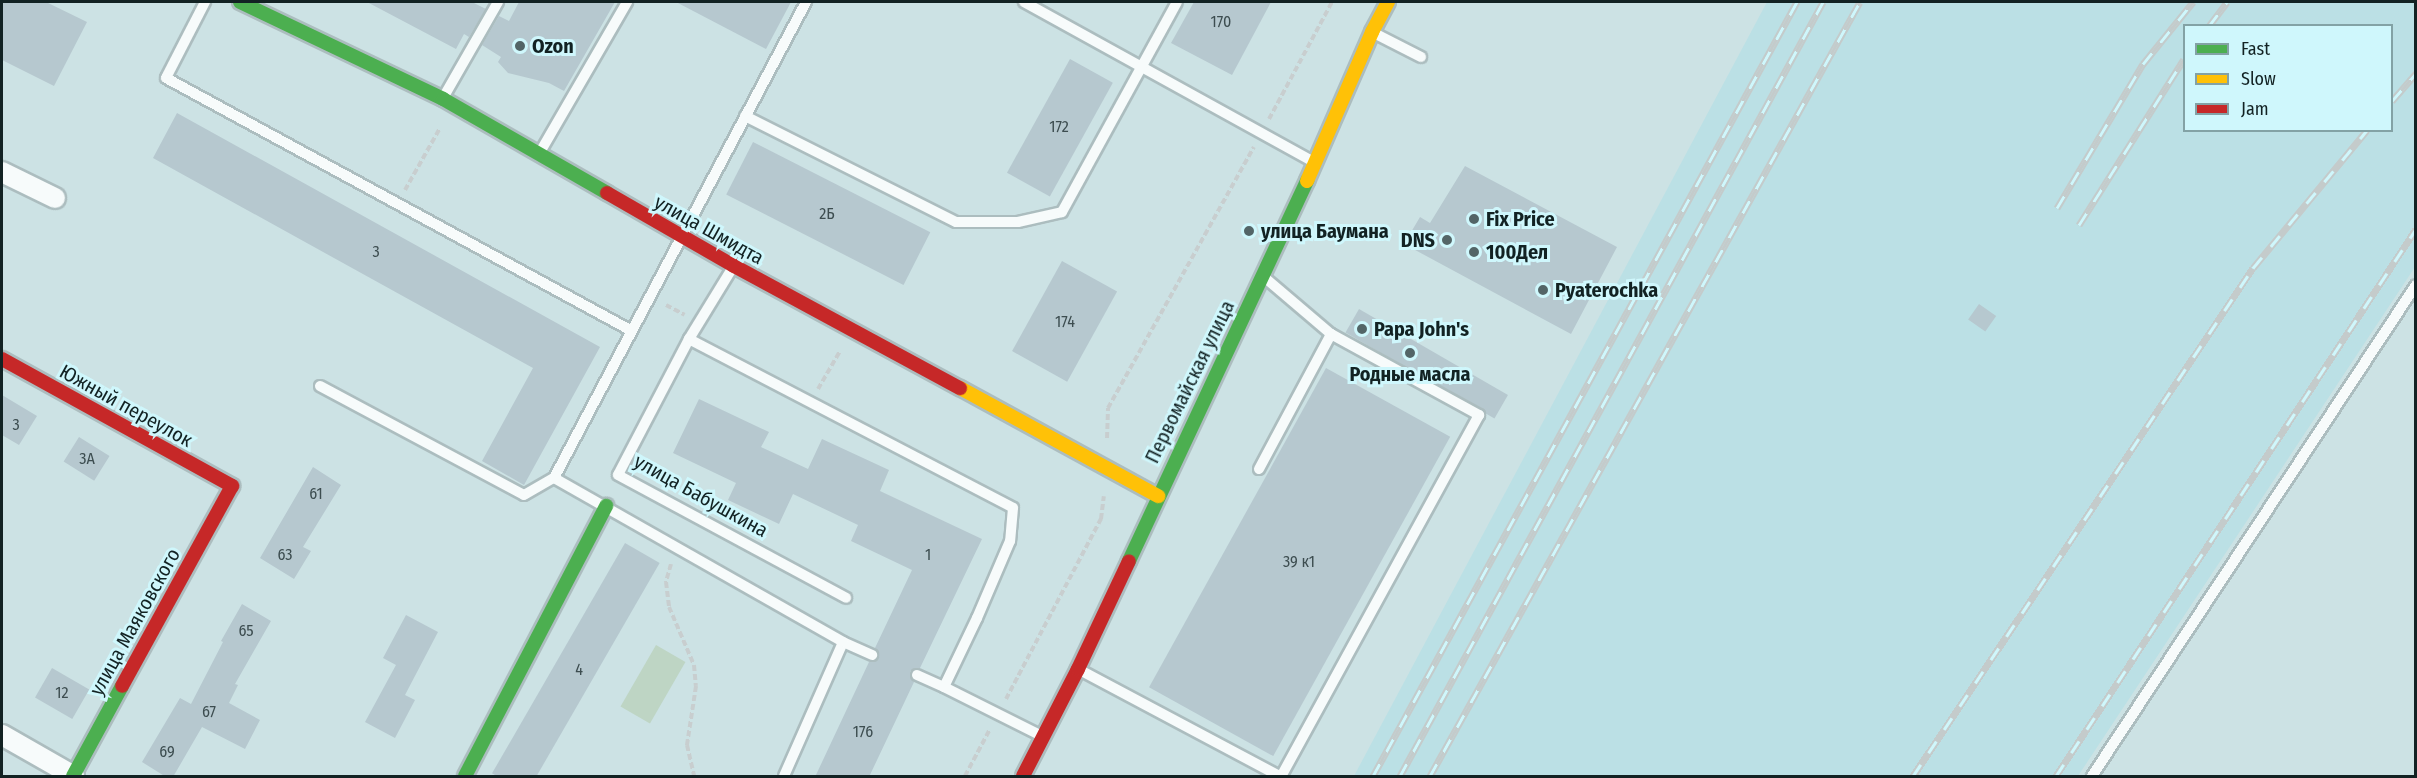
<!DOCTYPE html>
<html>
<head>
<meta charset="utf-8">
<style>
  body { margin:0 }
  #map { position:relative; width:2417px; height:778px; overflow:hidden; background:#cce2e4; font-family:"Fira Sans Condensed",sans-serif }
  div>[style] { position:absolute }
  .built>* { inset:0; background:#bbe0e5 }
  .green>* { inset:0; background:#bed5c4; transform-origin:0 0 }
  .building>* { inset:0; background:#b6c8cf; transform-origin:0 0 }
  .path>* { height:4px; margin-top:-2px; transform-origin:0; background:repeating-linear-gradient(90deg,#c8cecf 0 6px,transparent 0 9px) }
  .roads { filter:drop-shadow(2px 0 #acbdbf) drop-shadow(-2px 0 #acbdbf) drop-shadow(0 2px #acbdbf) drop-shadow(0 -2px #acbdbf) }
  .lane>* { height:10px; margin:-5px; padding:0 5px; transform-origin:5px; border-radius:5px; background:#f7fbfb }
  .street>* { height:20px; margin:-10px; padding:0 10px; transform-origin:10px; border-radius:10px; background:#f7fbfb }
  .fast>* { height:14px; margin:-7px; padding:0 7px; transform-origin:7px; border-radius:7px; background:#4caf50 }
  .slow>* { height:14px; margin:-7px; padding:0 7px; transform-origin:7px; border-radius:7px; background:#ffc107 }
  .jam>* { height:14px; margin:-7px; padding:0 7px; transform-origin:7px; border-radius:7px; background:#c62828 }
  .rail>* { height:7px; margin-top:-3.5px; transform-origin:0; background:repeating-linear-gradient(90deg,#cff7fc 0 14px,#c4cbcb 0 28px); box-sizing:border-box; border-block:2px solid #c4cbcb }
  .dots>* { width:16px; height:16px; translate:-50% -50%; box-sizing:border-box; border:3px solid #cff7fc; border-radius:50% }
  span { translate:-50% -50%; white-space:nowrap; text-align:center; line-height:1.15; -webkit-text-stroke:6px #cff7fc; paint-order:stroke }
  .number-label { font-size:16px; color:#3d4d50 }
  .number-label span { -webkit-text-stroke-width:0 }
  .poi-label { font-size:20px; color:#122223; font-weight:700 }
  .left { translate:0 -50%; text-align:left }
  .right { translate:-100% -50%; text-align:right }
  .street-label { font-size:20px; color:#122223 }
  .frame { position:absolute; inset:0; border:3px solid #122223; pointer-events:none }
  .legend { position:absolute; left:2183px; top:24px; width:210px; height:108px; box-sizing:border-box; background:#cff7fc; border:2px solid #83a2a5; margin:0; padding:8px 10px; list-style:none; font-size:18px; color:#122223 }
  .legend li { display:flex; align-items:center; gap:12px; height:30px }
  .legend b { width:30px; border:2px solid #83a2a5 }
</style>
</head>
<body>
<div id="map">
  <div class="built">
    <i style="clip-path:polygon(evenodd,1767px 2px,2415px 2px,2415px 267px,2078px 776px,1354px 776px,1767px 2px,2184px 26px,2392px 26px,2392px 130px,2184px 130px,2184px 26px)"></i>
  </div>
  <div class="green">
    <i style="left:656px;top:645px;width:34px;height:71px;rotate:30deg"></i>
  </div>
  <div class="building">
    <i style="clip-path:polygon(2px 2px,46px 2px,87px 22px,54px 86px,2px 60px)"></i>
    <i style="clip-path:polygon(367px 2px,472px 2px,486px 9px,469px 37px,464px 34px,456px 49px)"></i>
    <i style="clip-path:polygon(519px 2px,615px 2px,564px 91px,549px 83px,508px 73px,498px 62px,501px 57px,482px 45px,499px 16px,509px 21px)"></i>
    <i style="clip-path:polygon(676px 2px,791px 2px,766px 49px)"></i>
    <i style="clip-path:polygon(1194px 2px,1271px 2px,1232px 75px,1171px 43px)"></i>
    <i style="left:1070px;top:59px;width:49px;height:130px;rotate:29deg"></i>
    <i style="clip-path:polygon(177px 113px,600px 347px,524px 485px,482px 461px,533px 368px,153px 158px)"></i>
    <i style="left:753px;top:142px;width:199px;height:59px;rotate:27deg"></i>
    <i style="clip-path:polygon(1465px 166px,1617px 247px,1571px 334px,1404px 244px,1420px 217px,1430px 223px)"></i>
    <i style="left:1062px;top:261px;width:63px;height:103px;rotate:29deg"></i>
    <i style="left:1979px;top:304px;width:21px;height:19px;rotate:35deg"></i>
    <i style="left:1359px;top:309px;width:172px;height:27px;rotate:30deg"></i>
    <i style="left:1326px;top:368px;width:142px;height:365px;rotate:29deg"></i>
    <i style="clip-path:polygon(2px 395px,37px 416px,19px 445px,2px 435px)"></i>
    <i style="clip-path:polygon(699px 399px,769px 432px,761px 447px,808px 469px,822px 439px,889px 470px,880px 491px,982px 539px,920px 668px,910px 671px,910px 676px,914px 682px,869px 777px,815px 777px,869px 662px,879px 659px,879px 654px,875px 648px,912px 570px,851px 541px,858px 525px,793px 494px,779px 524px,728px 500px,736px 483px,673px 453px)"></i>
    <i style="left:79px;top:437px;width:36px;height:29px;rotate:32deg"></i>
    <i style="clip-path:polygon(313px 467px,341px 485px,303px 547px,311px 551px,294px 579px,260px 558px)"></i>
    <i style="left:625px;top:543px;width:40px;height:266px;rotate:30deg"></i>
    <i style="clip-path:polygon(242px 604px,271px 621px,235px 684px,238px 685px,229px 703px,260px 720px,245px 749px,202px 727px,173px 777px,166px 777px,142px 762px,180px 698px,191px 704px,223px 642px,221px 641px)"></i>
    <i style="clip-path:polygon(406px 615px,438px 632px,405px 695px,415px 700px,395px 738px,365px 722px,396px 665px,383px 658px)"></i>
    <i style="left:52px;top:668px;width:43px;height:34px;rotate:30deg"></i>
  </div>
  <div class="path">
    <i style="left:1269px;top:119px;width:133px;rotate:-61.7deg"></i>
    <i style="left:405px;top:190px;width:71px;rotate:-60.6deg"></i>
    <i style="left:666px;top:305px;width:21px;rotate:28deg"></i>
    <i style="left:818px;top:389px;width:44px;rotate:-59.9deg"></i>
    <i style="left:1107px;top:438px;width:30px;rotate:-88deg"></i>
    <i style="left:1108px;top:408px;width:299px;rotate:-60.8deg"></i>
    <i style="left:671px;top:564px;width:19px;rotate:106deg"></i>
    <i style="left:666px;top:582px;width:25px;rotate:83deg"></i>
    <i style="left:669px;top:607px;width:63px;rotate:66.7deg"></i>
    <i style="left:694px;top:665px;width:21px;rotate:85deg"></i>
    <i style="left:696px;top:686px;width:60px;rotate:98.7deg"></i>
    <i style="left:687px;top:745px;width:32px;rotate:77deg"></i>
    <i style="left:1006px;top:699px;width:204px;rotate:-62.2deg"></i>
    <i style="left:1101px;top:519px;width:23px;rotate:-83deg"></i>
    <i style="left:965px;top:776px;width:53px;rotate:-62deg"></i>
  </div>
  <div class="roads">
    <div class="lane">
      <i style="left:205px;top:2px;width:85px;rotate:117.2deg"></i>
      <i style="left:166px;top:78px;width:530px;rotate:28.5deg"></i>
      <i style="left:1024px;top:2px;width:331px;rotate:28.9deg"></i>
      <i style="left:1372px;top:32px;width:55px;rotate:27deg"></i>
      <i style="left:443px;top:98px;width:111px;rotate:-60.2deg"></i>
      <i style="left:745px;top:116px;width:236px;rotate:26.7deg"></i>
      <i style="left:956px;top:222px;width:62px"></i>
      <i style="left:1018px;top:222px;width:45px;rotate:-12.8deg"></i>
      <i style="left:1062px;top:212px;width:239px;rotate:-61.3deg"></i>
      <i style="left:539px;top:154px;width:176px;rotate:-59.9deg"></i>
      <i style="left:733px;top:267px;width:84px;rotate:121.4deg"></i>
      <i style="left:689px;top:339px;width:153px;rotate:117.6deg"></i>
      <i style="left:618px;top:475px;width:259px;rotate:28.3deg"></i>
      <i style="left:1264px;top:277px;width:88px;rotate:40.4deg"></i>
      <i style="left:1331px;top:334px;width:169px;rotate:28.7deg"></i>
      <i style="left:1479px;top:415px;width:412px;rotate:118.7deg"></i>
      <i style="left:689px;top:339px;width:365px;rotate:27.5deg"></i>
      <i style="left:1013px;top:508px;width:33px;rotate:95deg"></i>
      <i style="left:1010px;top:541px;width:84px;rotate:113.2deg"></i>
      <i style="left:977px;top:618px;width:76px;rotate:115.6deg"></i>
      <i style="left:944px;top:687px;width:110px;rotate:26.6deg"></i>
      <i style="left:320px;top:386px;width:231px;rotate:28.1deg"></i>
      <i style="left:524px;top:495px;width:34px;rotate:-30deg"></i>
      <i style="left:1259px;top:469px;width:153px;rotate:-61.9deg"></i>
      <i style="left:843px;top:642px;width:32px;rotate:24deg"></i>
      <i style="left:1078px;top:669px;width:228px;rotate:28deg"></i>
      <i style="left:917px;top:675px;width:30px;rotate:24deg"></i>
      <i style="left:784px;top:776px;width:146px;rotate:-66.2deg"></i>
      <i style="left:843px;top:642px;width:332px;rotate:-150.4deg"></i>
      <i style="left:554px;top:478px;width:539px;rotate:-62.1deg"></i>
      <i style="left:2092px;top:776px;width:588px;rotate:-56.58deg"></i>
    </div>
    <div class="street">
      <i style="left:2px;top:172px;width:59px;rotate:26.1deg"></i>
      <i style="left:2px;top:735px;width:83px;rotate:29.7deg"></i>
    </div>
    <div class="fast">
      <i style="left:240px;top:2px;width:225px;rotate:25.5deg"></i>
      <i style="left:443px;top:99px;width:189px;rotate:29.8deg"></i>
      <i style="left:1129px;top:561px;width:420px;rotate:-64.9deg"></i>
      <i style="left:73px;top:776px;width:102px;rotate:-61.4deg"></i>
      <i style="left:465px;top:776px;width:305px;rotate:-62.4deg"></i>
    </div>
    <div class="slow">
      <i style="left:1307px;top:181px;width:163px;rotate:-66.4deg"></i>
      <i style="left:1372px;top:32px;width:34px;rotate:-62deg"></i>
      <i style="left:960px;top:388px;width:226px;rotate:28.6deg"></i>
    </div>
    <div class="jam">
      <i style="left:607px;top:193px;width:146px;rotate:29.9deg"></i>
      <i style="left:734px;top:266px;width:257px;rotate:28.4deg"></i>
      <i style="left:2px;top:359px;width:263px;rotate:28.9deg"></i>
      <i style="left:232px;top:486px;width:228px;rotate:118.8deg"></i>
      <i style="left:1023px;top:776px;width:120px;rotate:-62.8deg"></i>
      <i style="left:1078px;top:669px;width:119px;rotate:-64.7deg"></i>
    </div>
  </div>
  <div class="rail">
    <i style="left:2209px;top:26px;width:30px;rotate:-53deg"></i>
    <i style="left:2392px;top:101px;width:37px;rotate:-49deg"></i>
    <i style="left:2057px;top:208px;width:168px;rotate:-59.2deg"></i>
    <i style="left:2143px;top:64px;width:80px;rotate:-51.1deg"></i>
    <i style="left:2079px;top:225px;width:196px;rotate:-57.7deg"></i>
    <i style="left:1373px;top:776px;width:883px;rotate:-61.29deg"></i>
    <i style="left:1400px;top:776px;width:882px;rotate:-61.34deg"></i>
    <i style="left:1430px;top:776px;width:885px;rotate:-60.95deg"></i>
    <i style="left:1913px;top:776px;width:611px;rotate:-56.21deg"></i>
    <i style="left:2253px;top:268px;width:179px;rotate:-50.4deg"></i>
    <i style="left:2056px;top:776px;width:655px;rotate:-56.65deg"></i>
  </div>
  <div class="dots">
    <i style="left:520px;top:46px;background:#536567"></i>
    <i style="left:1474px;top:219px;background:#536567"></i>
    <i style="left:1249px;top:231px;background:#536567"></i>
    <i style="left:1447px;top:240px;background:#536567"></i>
    <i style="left:1474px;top:252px;background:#536567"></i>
    <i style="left:1543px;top:290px;background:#536567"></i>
    <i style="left:1362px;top:329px;background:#536567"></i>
    <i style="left:1410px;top:353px;background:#536567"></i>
  </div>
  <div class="number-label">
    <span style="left:1221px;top:22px">170</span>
    <span style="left:1059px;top:127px">172</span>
    <span style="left:827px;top:214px">2Б</span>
    <span style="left:376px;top:252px">3</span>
    <span style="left:1065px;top:322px">174</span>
    <span style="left:16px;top:425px">3</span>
    <span style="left:87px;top:459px">3А</span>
    <span style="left:316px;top:494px">61</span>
    <span style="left:285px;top:555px">63</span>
    <span style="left:928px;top:555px">1</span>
    <span style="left:1299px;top:562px">39 к1</span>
    <span style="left:246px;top:631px">65</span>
    <span style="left:579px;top:670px">4</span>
    <span style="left:62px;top:693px">12</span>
    <span style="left:209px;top:712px">67</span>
    <span style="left:863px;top:732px">176</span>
    <span style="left:167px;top:752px">69</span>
  </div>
  <div class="poi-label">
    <span class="left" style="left:532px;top:46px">Ozon</span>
    <span class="left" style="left:1486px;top:219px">Fix Price</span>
    <span class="left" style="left:1261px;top:231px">улица Баумана</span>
    <span class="right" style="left:1435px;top:240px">DNS</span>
    <span class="left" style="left:1486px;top:252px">100Дел</span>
    <span class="left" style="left:1555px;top:290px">Pyaterochka</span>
    <span class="left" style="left:1374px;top:329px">Papa John's</span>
    <span style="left:1410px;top:374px">Родные масла</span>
  </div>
  <div class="street-label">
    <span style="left:709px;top:230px;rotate:29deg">улица Шмидта</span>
    <span style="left:1190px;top:382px;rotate:-64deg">Первомайская улица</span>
    <span style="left:126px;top:406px;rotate:29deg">Южный переулок</span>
    <span style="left:701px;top:496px;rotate:29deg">улица Бабушкина</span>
    <span style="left:135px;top:622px;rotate:-61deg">улица Маяковского</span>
  </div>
  <div class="frame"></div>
  <ul class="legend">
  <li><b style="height:8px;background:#4caf50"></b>Fast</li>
  <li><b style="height:8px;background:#ffc107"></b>Slow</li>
  <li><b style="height:8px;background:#c62828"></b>Jam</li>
  </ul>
</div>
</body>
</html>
